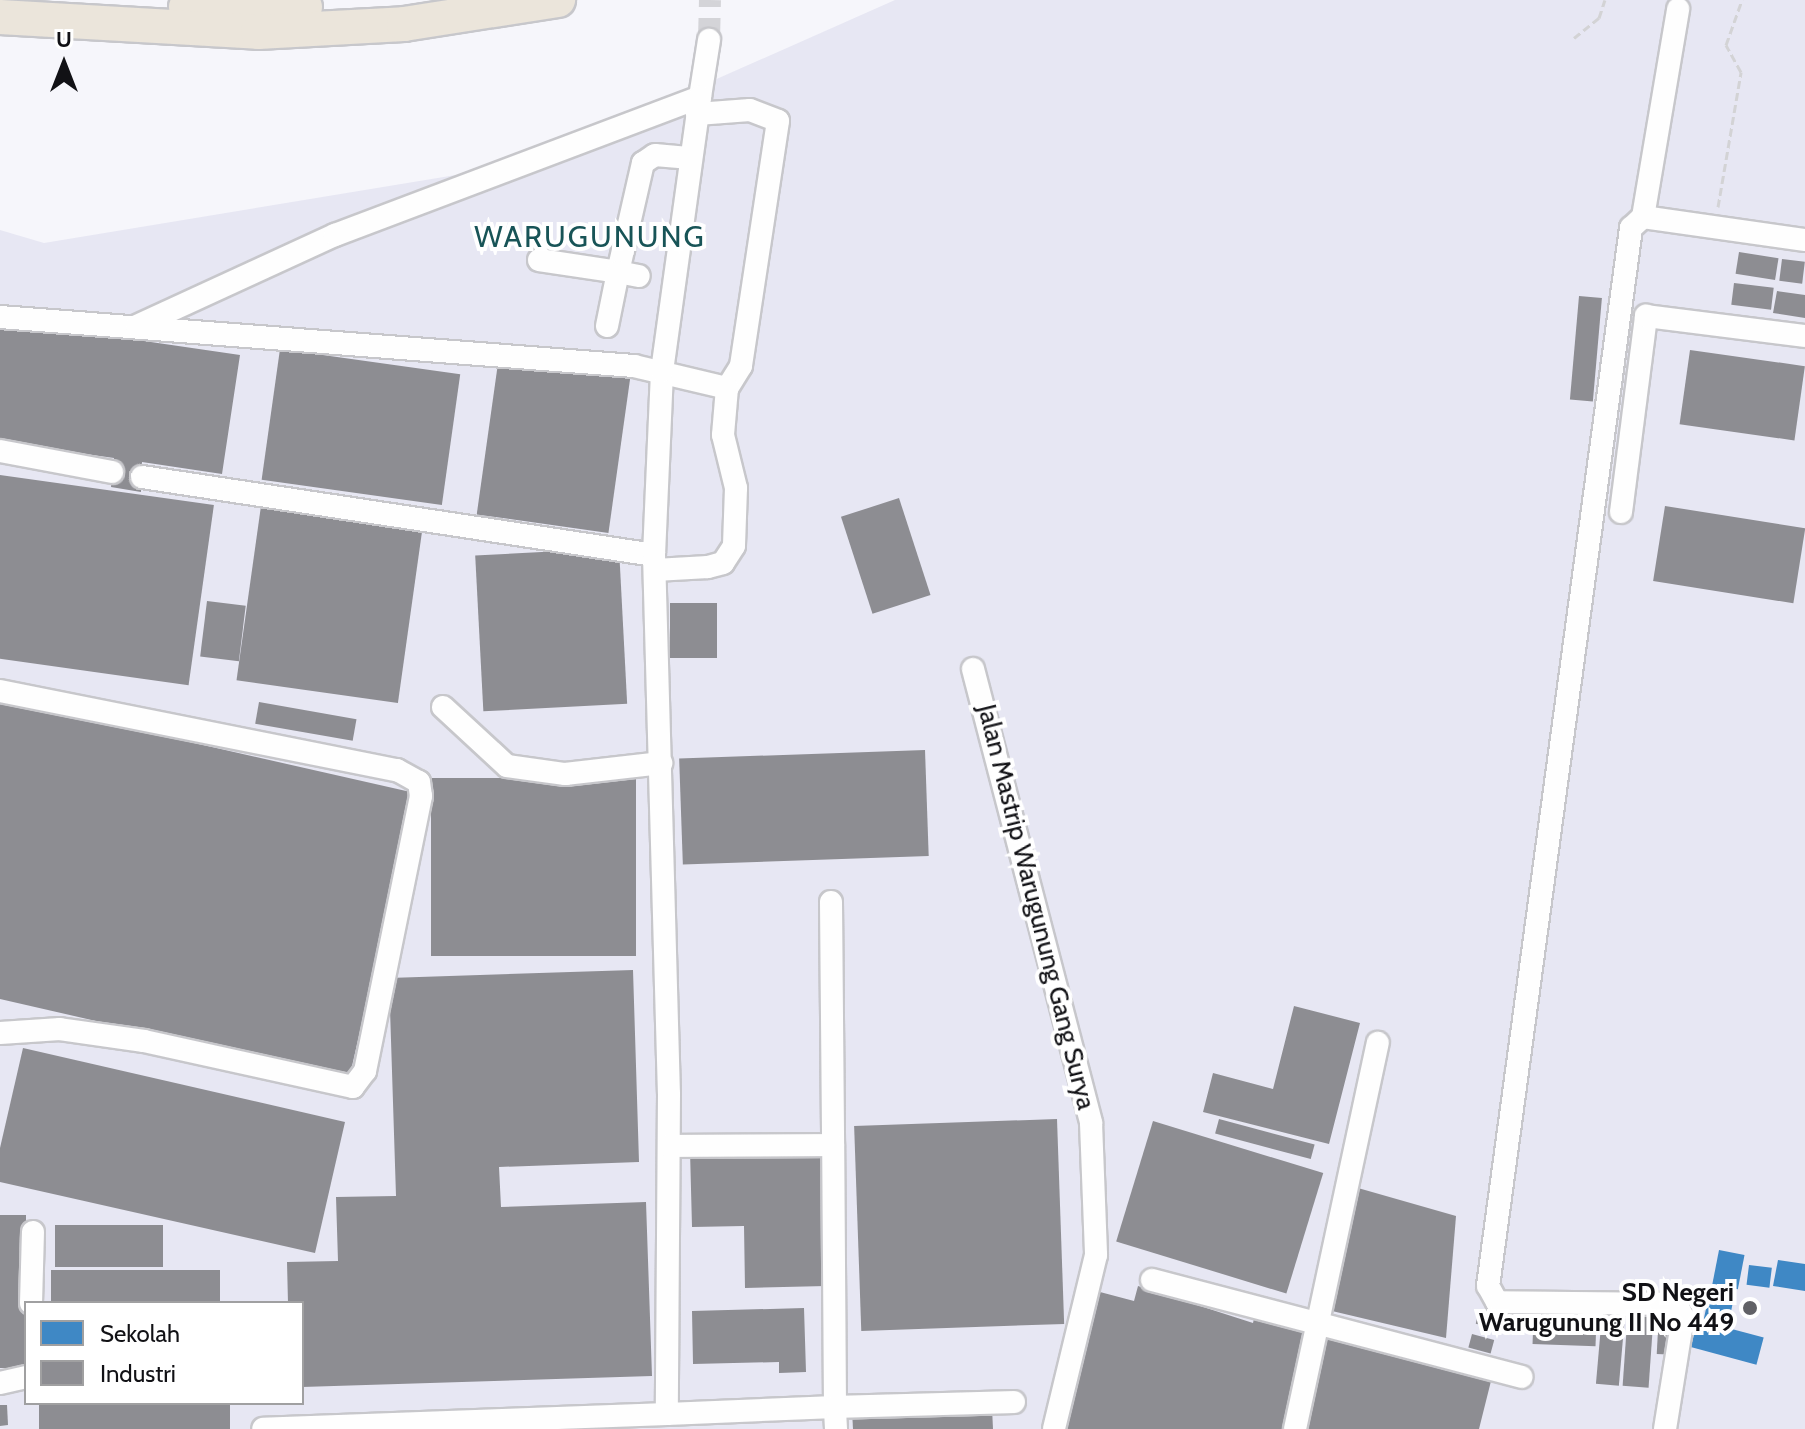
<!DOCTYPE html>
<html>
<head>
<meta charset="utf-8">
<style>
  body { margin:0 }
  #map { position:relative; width:1805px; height:1429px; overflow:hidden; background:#f6f6fb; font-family:Cabin,sans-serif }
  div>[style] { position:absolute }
  .built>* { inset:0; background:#e7e7f3 }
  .schools>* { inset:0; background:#3f88c5; transform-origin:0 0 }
  .industry>* { inset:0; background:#8d8d92; transform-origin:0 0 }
  .minor-tunnel>* { height:22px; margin-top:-11px; transform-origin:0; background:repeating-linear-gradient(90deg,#d4d4d8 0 22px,transparent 0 33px) }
  .path>* { height:3px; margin-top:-1.5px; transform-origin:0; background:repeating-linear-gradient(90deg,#d3d3d5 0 8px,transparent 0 12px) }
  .roads { filter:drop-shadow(2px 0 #c7c7cb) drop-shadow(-2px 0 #c7c7cb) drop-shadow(0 2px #c7c7cb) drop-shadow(0 -2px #c7c7cb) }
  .minor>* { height:22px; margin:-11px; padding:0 11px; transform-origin:11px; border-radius:11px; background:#fefefe }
  .highway>* { height:34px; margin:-17px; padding:0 17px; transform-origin:17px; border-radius:17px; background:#ebe5db }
  .dots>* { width:22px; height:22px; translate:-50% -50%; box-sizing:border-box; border:4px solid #fff; border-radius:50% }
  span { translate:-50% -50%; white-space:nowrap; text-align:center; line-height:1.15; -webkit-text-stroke:8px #fff; paint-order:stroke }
  .street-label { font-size:26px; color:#111115 }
  .poi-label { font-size:26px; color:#111115; font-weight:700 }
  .right { translate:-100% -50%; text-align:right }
  .quarter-label { font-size:30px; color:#185457; letter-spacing:2px }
  .legend { position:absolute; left:24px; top:1301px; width:280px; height:104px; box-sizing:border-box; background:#fff; border:2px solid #a0a0a1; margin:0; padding:10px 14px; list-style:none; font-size:24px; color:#111115 }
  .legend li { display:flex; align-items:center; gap:16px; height:40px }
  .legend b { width:40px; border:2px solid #a0a0a1 }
  .north { position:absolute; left:24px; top:24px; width:80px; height:80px; -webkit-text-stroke:6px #fff; paint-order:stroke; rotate:0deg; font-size:22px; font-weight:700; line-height:32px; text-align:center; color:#111115 }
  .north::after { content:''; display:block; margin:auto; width:28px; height:36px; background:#111115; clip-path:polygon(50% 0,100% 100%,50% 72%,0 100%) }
</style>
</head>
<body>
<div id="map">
  <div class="built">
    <i style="clip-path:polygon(evenodd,895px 0,1805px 0,1805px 1429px,0 1429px,0 230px,44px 243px,474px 172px,703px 85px,895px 0,26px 1303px,302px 1303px,302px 1403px,26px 1403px,26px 1303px)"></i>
  </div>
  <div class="schools">
    <i style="left:1719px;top:1250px;width:26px;height:35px;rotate:11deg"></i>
    <i style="clip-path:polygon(1778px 1260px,1805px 1264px,1805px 1291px,1773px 1286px)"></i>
    <i style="left:1749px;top:1265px;width:23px;height:20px;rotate:7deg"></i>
    <i style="left:1710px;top:1290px;width:25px;height:30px;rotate:12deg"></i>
    <i style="left:1698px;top:1320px;width:68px;height:28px;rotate:15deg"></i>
  </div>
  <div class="industry">
    <i style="left:1739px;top:252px;width:40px;height:22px;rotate:9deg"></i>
    <i style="left:1782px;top:259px;width:23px;height:22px;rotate:7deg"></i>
    <i style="left:1734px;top:283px;width:40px;height:22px;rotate:7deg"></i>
    <i style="clip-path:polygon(1777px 291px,1805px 295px,1805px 318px,1773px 313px)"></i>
    <i style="left:1579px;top:296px;width:23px;height:104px;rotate:5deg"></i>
    <i style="clip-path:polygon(0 320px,240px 355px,222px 474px,142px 462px,141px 492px,111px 487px,114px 458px,0 442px)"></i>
    <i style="left:280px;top:349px;width:182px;height:132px;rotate:8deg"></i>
    <i style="left:1690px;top:350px;width:116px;height:75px;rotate:8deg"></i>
    <i style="left:499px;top:356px;width:133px;height:160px;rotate:8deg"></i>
    <i style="left:0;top:475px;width:216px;height:182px;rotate:8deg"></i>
    <i style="left:899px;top:498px;width:102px;height:61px;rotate:72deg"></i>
    <i style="left:261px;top:506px;width:163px;height:176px;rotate:8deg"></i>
    <i style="left:1665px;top:506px;width:142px;height:76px;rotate:9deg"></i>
    <i style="left:619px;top:548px;width:156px;height:144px;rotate:87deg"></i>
    <i style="left:207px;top:601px;width:39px;height:56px;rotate:7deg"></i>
    <i style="left:670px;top:603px;width:47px;height:55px"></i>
    <i style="clip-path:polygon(0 699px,415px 793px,349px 1079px,0 999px)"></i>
    <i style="left:259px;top:702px;width:99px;height:22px;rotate:10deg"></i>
    <i style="left:925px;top:750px;width:106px;height:246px;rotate:88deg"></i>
    <i style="left:636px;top:778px;width:178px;height:205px;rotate:90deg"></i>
    <i style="clip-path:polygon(633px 970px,639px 1162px,499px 1167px,501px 1207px,646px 1202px,652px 1376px,302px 1387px,302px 1303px,288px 1303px,287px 1262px,338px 1261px,336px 1197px,396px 1196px,389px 978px)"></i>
    <i style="clip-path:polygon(1294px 1006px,1360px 1023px,1329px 1144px,1203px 1112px,1213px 1073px,1273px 1089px)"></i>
    <i style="clip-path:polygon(23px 1048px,345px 1122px,315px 1253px,0 1182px,0 1148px)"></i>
    <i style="left:1057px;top:1119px;width:205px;height:203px;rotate:88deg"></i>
    <i style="left:1219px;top:1119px;width:99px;height:15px;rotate:15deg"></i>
    <i style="left:1153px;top:1121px;width:178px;height:126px;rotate:17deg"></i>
    <i style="clip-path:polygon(822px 1147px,826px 1286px,745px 1288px,744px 1226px,692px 1227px,690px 1151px)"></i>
    <i style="clip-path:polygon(1358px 1188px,1456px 1216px,1446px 1338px,1332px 1311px)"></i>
    <i style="left:0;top:1215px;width:26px;height:153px"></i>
    <i style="left:55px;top:1225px;width:108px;height:42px"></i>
    <i style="left:51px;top:1270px;width:169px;height:33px"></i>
    <i style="clip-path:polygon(1138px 1286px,1253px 1323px,1256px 1310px,1292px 1319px,1290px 1329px,1305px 1332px,1282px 1429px,1067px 1429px,1100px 1292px,1134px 1301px)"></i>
    <i style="left:1603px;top:1303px;width:23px;height:81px;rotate:5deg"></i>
    <i style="clip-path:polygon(804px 1308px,806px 1372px,779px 1373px,779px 1362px,693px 1364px,692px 1311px)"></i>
    <i style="left:1628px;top:1309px;width:26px;height:77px;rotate:4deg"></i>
    <i style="left:1659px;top:1311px;width:17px;height:43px;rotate:3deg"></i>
    <i style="left:1477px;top:1318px;width:24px;height:6px;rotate:12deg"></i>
    <i style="clip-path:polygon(1326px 1331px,1493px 1373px,1479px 1429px,1303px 1429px)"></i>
    <i style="left:1533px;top:1331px;width:63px;height:13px;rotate:2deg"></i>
    <i style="left:1472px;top:1334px;width:23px;height:14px;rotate:15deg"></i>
    <i style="left:39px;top:1403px;width:191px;height:26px"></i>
    <i style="clip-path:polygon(0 1405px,7px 1405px,8px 1425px,0 1426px)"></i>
    <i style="clip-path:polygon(992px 1408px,993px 1429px,853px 1429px,852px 1411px)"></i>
  </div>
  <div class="minor-tunnel">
    <i style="left:709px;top:40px;width:40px;rotate:-88.6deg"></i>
  </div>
  <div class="path">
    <i style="left:1574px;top:38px;width:32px;rotate:-39deg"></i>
    <i style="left:1599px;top:18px;width:19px;rotate:-72deg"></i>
    <i style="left:1718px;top:207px;width:137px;rotate:-80.3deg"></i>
    <i style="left:1741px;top:72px;width:31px;rotate:-119deg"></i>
    <i style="left:1726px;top:45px;width:48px;rotate:-70.4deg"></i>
  </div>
  <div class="roads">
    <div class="minor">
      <i style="left:697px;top:114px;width:53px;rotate:-4.3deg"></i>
      <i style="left:750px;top:110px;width:30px;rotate:21deg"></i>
      <i style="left:778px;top:121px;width:248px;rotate:98.6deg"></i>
      <i style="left:741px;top:366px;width:26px;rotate:122deg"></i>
      <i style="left:1643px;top:217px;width:211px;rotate:-80.4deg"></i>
      <i style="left:539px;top:260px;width:80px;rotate:8.6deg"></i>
      <i style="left:618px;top:272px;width:112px;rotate:-77.1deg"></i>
      <i style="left:643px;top:163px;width:14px;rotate:-34deg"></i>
      <i style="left:655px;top:155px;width:36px;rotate:5deg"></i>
      <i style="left:0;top:317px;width:636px;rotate:4.42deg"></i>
      <i style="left:634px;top:366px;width:96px;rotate:13.3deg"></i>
      <i style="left:727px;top:388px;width:47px;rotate:94.9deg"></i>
      <i style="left:723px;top:435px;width:55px;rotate:76.2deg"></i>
      <i style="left:736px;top:488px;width:58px;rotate:92deg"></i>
      <i style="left:734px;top:546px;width:20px;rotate:123deg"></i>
      <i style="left:723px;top:563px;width:16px;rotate:165deg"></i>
      <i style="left:708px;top:567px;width:53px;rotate:176.8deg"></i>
      <i style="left:137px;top:326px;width:218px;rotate:-24.7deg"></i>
      <i style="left:335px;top:235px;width:390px;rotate:-20.7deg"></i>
      <i style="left:700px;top:97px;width:58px;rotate:-81deg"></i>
      <i style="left:607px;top:326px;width:55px;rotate:-78.5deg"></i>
      <i style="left:618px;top:272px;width:21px;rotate:11deg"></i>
      <i style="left:0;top:451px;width:114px;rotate:10.6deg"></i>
      <i style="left:142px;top:477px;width:518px;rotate:8.66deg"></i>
      <i style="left:654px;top:555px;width:539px;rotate:88.41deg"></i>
      <i style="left:669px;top:1094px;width:320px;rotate:90.4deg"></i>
      <i style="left:667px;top:1414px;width:404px;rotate:177.9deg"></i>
      <i style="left:1621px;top:512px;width:198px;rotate:-82.7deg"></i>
      <i style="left:1646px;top:316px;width:160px;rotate:7.2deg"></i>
      <i style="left:654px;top:555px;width:184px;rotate:-87.5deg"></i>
      <i style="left:662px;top:371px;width:277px;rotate:-82.1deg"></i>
      <i style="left:973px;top:669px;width:469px;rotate:75.4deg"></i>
      <i style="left:1091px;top:1123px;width:132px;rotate:87.8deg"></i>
      <i style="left:1096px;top:1255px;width:179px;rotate:103.6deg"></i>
      <i style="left:0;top:691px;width:405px;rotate:11.3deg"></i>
      <i style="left:397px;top:770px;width:25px;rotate:29deg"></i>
      <i style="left:419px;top:782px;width:14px;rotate:82deg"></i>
      <i style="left:421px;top:796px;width:281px;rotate:101.5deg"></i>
      <i style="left:365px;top:1071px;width:20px;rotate:127deg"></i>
      <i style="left:353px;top:1087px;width:214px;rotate:-167.6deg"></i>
      <i style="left:144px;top:1041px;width:85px;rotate:-171.9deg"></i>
      <i style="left:60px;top:1029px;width:60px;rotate:176.2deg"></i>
      <i style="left:443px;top:707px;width:87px;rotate:42.7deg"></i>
      <i style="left:507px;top:766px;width:59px;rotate:7.9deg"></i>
      <i style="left:565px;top:774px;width:97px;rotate:-6.5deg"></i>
      <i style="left:831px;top:902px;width:243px;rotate:89.5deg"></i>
      <i style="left:1152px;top:1280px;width:382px;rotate:14.7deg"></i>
      <i style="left:31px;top:1303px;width:71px;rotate:-88.4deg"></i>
      <i style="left:0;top:1383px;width:27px;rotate:-13deg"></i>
      <i style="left:667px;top:1414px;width:168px;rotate:-2.4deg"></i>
      <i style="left:835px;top:1407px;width:262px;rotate:-90.4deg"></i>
      <i style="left:833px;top:1145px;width:164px;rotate:179.7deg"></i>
      <i style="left:836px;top:1429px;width:22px;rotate:-93deg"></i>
      <i style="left:835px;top:1407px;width:179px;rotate:-1.6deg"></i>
      <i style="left:1295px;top:1429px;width:395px;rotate:-77.9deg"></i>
      <i style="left:1665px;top:1429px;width:113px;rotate:-80.9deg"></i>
      <i style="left:1683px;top:1317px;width:15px;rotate:-118deg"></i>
      <i style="left:1676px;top:1304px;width:179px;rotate:-179.4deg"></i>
      <i style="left:1497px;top:1302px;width:18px;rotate:-119deg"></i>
      <i style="left:1488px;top:1286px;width:1068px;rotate:-82.3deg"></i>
      <i style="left:1631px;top:228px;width:16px;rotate:-43deg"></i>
      <i style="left:1643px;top:217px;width:164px;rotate:8.1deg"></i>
    </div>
    <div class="highway">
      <i style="left:186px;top:7px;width:119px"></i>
      <i style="left:0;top:17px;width:258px;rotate:3.3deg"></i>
      <i style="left:258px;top:32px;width:146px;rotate:-3.1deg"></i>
      <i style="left:404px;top:24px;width:156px;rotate:-8.9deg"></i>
    </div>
  </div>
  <div class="dots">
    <i style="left:1750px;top:1308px;background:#616166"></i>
  </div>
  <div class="street-label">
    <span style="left:1036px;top:907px;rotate:76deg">Jalan Mastrip Warugunung Gang Surya</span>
  </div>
  <div class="poi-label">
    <span class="right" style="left:1734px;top:1308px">SD Negeri<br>Warugunung II No 449</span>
  </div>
  <div class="quarter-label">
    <span style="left:590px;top:237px">WARUGUNUNG</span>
  </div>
  <ul class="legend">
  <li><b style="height:22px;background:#3f88c5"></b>Sekolah</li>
  <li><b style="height:22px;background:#8d8d92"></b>Industri</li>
  </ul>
  <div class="north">U</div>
</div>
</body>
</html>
